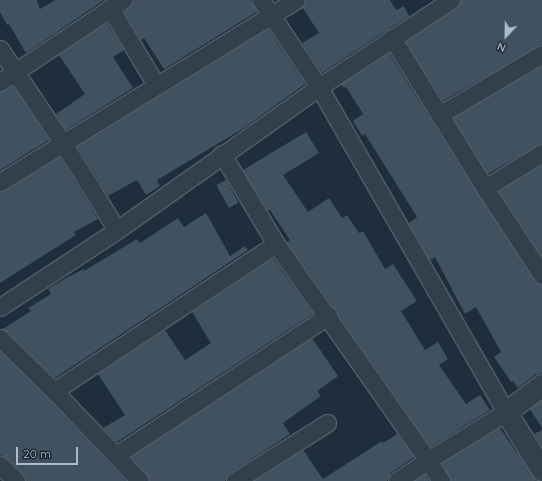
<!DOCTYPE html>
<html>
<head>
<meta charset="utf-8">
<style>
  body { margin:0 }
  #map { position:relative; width:542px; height:481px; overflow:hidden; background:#1f2e3c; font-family:Quicksand,sans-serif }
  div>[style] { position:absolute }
  .building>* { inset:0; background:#405160; transform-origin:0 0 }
  .roads { filter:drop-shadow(1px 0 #515e69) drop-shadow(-1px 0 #515e69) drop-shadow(0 1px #515e69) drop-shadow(0 -1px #515e69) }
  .minor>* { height:17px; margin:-8.5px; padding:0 8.5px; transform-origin:8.5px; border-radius:8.5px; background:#33404c }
  .tertiary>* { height:21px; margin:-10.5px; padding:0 10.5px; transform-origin:10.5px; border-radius:10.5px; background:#33404c }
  span { translate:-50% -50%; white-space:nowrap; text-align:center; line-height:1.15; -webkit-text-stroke:3px #192530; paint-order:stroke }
  .north { position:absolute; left:486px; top:16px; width:40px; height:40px; -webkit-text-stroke:3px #192530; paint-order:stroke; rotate:202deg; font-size:11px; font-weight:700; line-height:16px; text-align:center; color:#aebbc8 }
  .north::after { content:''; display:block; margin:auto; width:14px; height:18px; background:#aebbc8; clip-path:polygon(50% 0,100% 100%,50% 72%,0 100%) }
  .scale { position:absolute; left:16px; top:447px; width:62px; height:18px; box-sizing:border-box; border:2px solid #aebbc8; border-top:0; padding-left:5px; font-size:12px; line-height:14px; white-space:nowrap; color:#aebbc8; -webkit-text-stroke:3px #192530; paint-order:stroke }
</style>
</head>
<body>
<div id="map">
  <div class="building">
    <i style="clip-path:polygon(0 0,37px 0,40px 9px,55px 0,104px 0,26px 53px,9px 24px,7px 25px,0 12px)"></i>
    <i style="clip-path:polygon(133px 0,251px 0,257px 12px,164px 69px,144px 38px,141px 40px,124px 12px,132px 5px)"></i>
    <i style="clip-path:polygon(306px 0,390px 0,396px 10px,404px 6px,409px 16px,322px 73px,302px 43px,319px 33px,302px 7px)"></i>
    <i style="clip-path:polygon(461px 0,542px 0,542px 44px,443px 101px,406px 42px,456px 8px)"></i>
    <i style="clip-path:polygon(107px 23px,124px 50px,113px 57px,133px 88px,66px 130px,56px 114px,85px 94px,59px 55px)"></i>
    <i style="clip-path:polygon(268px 29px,305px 84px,244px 128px,157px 180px,160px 186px,146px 195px,137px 180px,108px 196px,77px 146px)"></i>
    <i style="clip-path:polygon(389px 53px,477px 193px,534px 280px,542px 285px,542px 373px,535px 375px,518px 388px,513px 381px,511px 382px,494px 357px,501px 352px,476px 307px,465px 314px,435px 257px,430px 260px,409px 223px,417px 217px,365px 134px,362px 136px,353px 121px,363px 114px,346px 87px,344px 88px,341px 84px)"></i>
    <i style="clip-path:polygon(542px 66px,542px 143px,488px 174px,453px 118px)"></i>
    <i style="clip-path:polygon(13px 86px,49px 140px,0 170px,0 92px)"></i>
    <i style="clip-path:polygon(306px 132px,319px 153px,283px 175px,308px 212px,329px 198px,342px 218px,347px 215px,359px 233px,363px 231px,385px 269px,393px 264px,417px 301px,401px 311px,425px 350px,438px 342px,448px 359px,439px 365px,466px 404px,480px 395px,490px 410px,431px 447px,287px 242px,290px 240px,270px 210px,268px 211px,243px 170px)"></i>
    <i style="clip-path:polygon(60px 157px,98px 219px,74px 232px,76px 235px,0 283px,0 192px,5px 191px)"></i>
    <i style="clip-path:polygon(542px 165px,542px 257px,499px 191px)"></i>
    <i style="left:226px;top:180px;width:26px;height:11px;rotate:61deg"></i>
    <i style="clip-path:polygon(206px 213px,230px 256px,245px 246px,248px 250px,55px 378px,3px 329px,31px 311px,28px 308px,51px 294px,48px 289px,66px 278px,84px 269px,84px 271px,137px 239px,140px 243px,178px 218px,184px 227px)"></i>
    <i style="clip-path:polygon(273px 258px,313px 314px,117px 442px,103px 428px,125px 415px,98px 374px,165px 330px,185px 360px,211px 343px,192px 312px)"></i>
    <i style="clip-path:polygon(312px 338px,338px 376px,317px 391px,321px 396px,283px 423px,290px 434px,230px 473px,225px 481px,150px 481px,147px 474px,131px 457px)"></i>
    <i style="clip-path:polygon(0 352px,47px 398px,126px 481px,26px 481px,23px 474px,7px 458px,0 455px)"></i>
    <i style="clip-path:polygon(542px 400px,542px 428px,530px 409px)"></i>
    <i style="clip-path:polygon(500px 428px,536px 481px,451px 481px,442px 463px)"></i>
    <i style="clip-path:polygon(542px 430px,542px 447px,534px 434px)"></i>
    <i style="clip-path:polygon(397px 434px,414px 457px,391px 473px,387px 481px,254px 481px,303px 450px,323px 479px,382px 441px,383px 443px)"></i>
    <i style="clip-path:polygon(425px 474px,429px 481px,415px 481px)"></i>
  </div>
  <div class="roads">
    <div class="minor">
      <i style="left:261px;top:0;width:105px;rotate:56.3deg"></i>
      <i style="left:319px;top:87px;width:375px;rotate:60.1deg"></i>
      <i style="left:506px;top:412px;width:92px;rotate:148.4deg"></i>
      <i style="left:428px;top:460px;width:37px;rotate:146deg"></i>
      <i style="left:110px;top:8px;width:90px;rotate:59.1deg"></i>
      <i style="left:392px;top:38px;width:176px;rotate:58.2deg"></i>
      <i style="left:485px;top:188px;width:104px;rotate:56.8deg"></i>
      <i style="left:0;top:49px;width:113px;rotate:56.2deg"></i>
      <i style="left:63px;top:143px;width:102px;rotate:58.2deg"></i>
      <i style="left:0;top:82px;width:148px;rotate:-33.7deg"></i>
      <i style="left:439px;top:115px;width:120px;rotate:-30.6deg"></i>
      <i style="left:222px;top:154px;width:105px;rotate:59deg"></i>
      <i style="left:276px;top:244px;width:264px;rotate:54.9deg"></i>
      <i style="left:428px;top:460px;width:25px;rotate:58deg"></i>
      <i style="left:0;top:182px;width:347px;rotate:-31.6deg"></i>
      <i style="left:485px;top:188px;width:67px;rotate:-31.6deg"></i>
      <i style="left:0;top:307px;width:140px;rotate:-33.3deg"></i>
      <i style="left:117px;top:230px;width:247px;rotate:-35.3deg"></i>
      <i style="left:319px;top:87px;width:158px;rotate:-33.4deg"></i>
      <i style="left:0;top:338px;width:76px;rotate:44.5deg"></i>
      <i style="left:54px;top:391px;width:124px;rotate:46.3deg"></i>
      <i style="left:54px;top:391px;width:266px;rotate:-33.5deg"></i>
      <i style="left:116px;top:455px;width:254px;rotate:-33.3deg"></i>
      <i style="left:0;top:465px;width:23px;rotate:45deg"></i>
      <i style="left:235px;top:481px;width:109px;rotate:-32.2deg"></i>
    </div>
    <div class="tertiary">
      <i style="left:542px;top:385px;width:45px;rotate:143.1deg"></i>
      <i style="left:506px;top:412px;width:68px;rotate:58.2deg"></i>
    </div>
  </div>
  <div class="north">N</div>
  <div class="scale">20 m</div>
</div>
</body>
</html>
